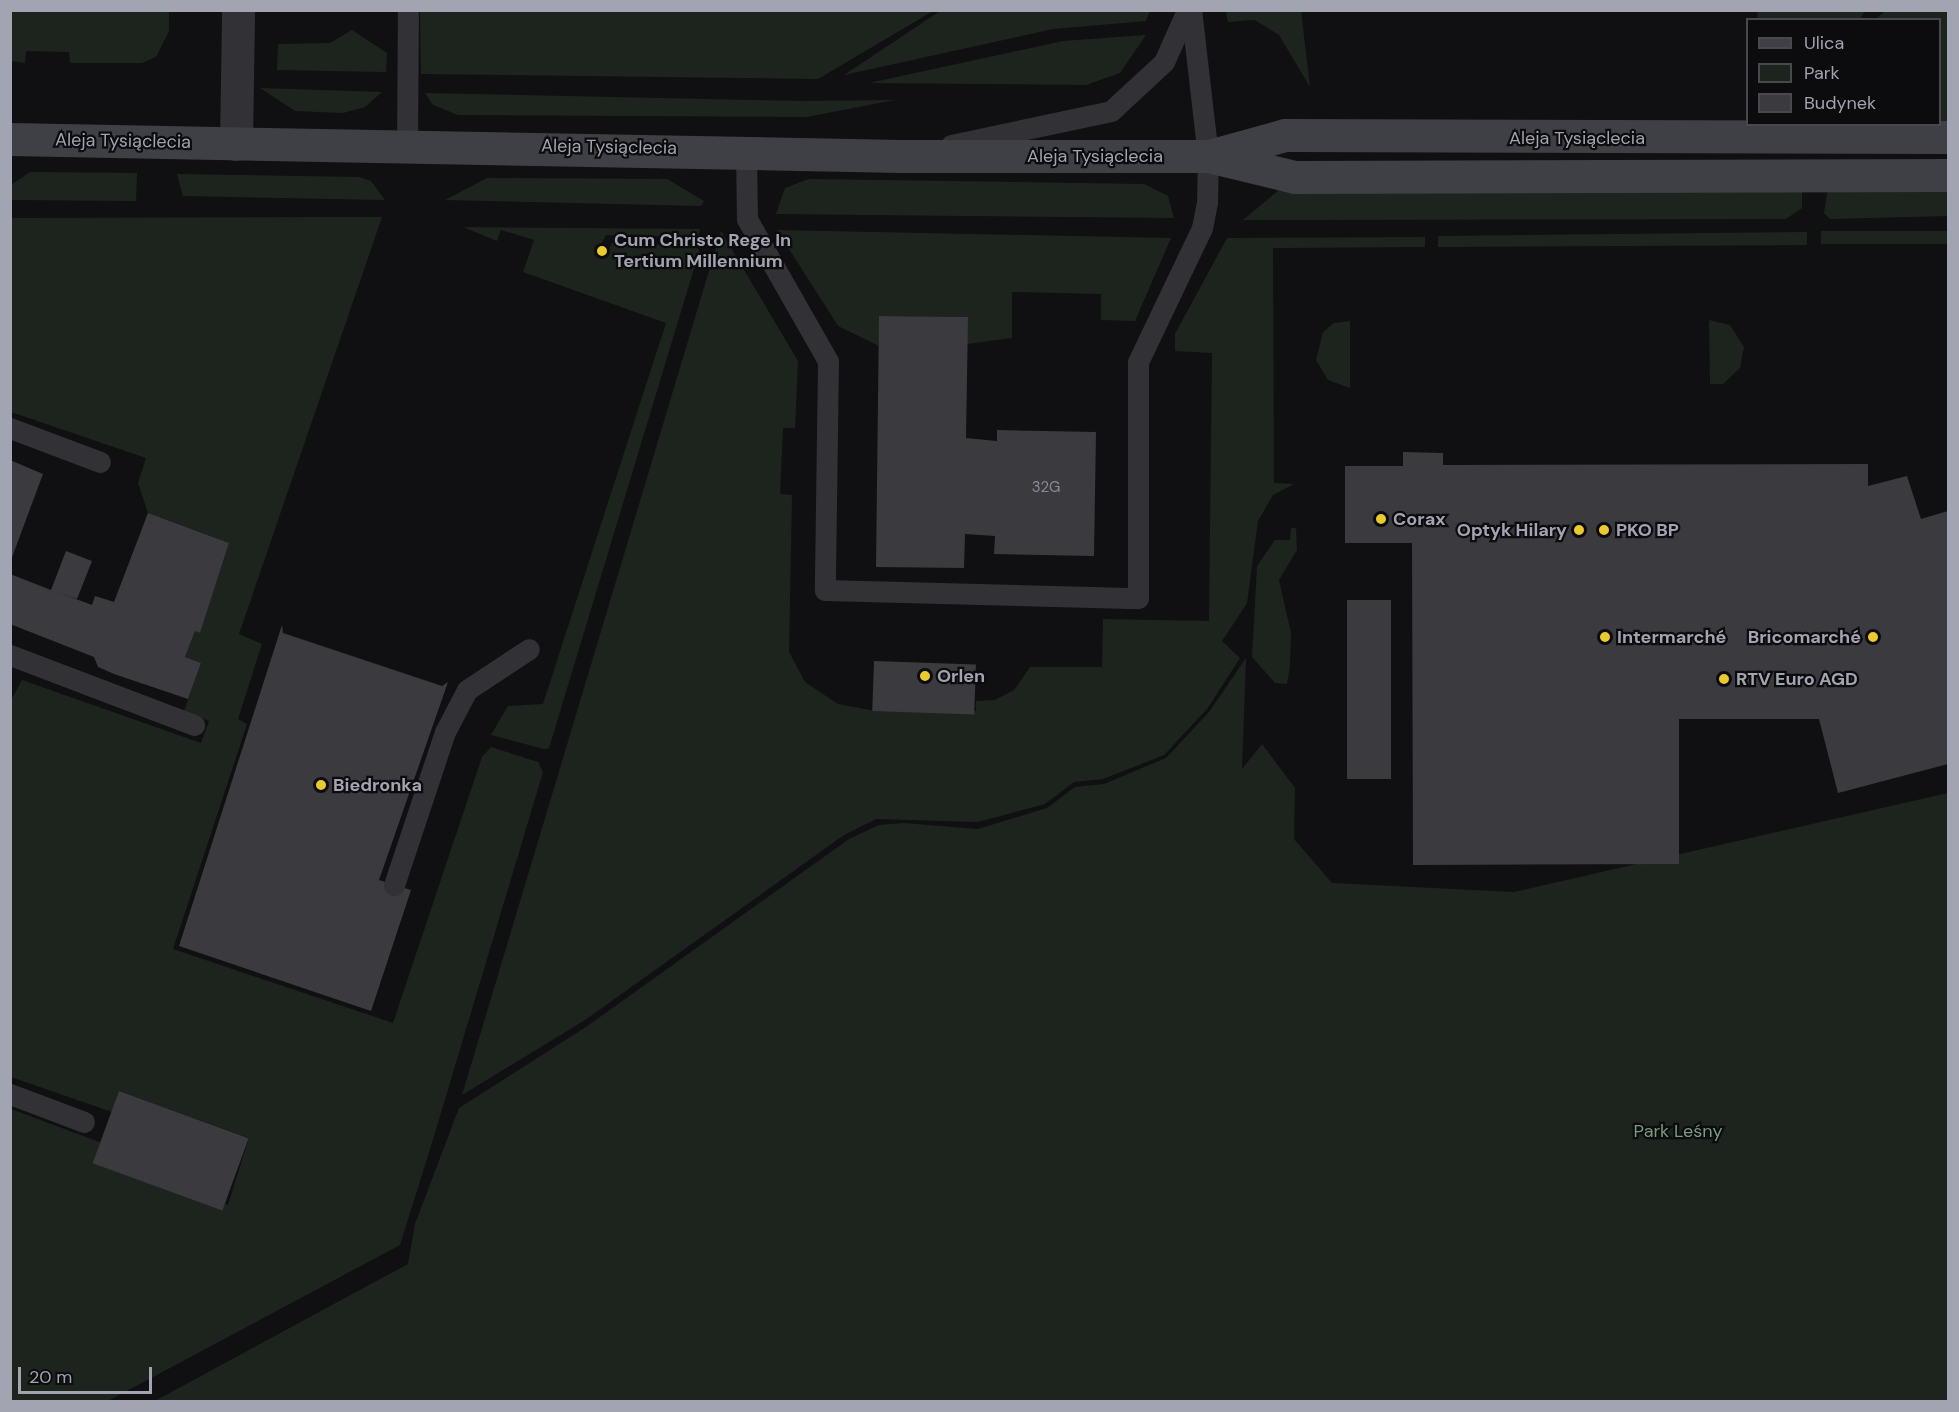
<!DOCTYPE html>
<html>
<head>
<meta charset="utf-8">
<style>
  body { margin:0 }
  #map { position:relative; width:1959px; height:1412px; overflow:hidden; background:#101012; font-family:"DM Sans",sans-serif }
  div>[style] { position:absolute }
  .green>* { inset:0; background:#1d241e; transform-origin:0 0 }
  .building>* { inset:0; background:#3b3a3f; transform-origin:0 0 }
  .lane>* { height:21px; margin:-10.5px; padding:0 10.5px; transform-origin:10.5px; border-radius:10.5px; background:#313136 }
  .street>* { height:33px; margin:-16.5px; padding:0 16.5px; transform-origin:16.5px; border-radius:16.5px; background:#313136 }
  .secondary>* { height:33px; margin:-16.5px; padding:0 16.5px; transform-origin:16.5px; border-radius:16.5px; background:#3f4046 }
  .dots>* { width:16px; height:16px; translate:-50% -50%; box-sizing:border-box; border:3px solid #0c0b0d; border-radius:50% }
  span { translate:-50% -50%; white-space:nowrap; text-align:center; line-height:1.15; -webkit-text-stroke:4.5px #0c0b0d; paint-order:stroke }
  .number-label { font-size:15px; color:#888a95 }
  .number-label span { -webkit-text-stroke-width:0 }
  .street-label { font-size:18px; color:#a2a4b2 }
  .poi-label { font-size:18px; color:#a2a4b2; font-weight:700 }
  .left { translate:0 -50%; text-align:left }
  .right { translate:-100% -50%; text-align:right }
  .park-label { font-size:18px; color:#799d81 }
  .frame { position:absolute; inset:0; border:12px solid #a2a4b2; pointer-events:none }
  .legend { position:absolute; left:1746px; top:18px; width:195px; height:108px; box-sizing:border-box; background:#0c0b0d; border:2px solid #48484f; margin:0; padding:8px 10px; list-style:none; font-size:18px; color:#a2a4b2 }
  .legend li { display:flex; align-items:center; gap:12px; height:30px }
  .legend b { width:30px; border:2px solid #48484f }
  .scale { position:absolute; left:18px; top:1367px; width:134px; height:27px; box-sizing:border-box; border:3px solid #a2a4b2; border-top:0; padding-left:8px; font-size:18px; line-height:21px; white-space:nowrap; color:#a2a4b2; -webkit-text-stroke:4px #0c0b0d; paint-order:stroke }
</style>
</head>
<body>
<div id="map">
  <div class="green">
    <i style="clip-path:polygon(10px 11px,169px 11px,169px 31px,156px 57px,142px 63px,70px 63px,69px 52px,26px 51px,25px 63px,11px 61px)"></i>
    <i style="clip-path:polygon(420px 11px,420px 10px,933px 11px,818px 79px,421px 74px)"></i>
    <i style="clip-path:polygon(940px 11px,940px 10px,1150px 11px,1146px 21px,1053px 29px,844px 75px)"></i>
    <i style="clip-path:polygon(1226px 11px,1301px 11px,1310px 87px,1279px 35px,1255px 20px,1228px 22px)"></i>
    <i style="clip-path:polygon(1757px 11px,1758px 10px,1865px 11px,1860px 20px,1758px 19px)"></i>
    <i style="clip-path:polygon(1885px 11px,1948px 11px,1948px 126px,1940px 124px,1940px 20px,1876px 19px)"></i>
    <i style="clip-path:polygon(352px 30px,387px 53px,386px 72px,277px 70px,278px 44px,330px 43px)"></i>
    <i style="clip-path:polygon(1146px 35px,1120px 73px,1086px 85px,869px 83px,1063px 41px)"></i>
    <i style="clip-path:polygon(260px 88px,382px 92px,365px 107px,343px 113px,295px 111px)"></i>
    <i style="clip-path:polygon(425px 93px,803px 101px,895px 100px,807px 117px,458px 115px,433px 105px)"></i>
    <i style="clip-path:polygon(30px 172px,137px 173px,136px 201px,11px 200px,11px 185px)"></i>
    <i style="clip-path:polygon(177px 174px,359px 177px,371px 181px,385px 200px,183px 196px)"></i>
    <i style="clip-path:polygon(487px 178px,667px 179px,704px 201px,701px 206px,445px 200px)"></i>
    <i style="clip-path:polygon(809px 179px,1144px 184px,1168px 196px,1174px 218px,776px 214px,785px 188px)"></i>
    <i style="clip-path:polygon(1948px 187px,1948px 216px,1830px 219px,1824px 213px,1828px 189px)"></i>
    <i style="clip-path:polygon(1280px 189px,1802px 191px,1802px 208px,1786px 219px,1243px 220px)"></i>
    <i style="clip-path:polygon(382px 217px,239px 634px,262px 644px,238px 719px,247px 724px,173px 949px,393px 1023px,482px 757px,491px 747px,538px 762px,543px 772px,431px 1146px,400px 1245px,108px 1401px,11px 1401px,11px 1109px,102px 1143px,228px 1205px,249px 1138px,119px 1091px,112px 1112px,11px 1077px,11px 700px,22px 680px,201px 743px,209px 721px,184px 711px,201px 663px,185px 657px,195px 631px,200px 633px,229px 543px,148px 513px,138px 483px,146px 458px,11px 412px,11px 218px)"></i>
    <i style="clip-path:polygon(463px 227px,700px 229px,698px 237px,606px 235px,596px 254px,605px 257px,612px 243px,698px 246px,699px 252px,549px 748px,544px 749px,491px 735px,508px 706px,543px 704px,666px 323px,523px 272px,534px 240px,501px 230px,497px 241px)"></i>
    <i style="clip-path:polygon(777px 230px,1171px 238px,1135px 321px,1101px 320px,1101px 294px,1012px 292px,1012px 338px,967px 344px,967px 317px,879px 316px,879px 346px,838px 326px)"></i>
    <i style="clip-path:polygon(721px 231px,798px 361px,795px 428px,783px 428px,780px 494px,792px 495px,789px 652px,805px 682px,838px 704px,875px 711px,976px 711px,976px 701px,995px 700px,1014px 690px,1030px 667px,1102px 667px,1103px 619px,1209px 621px,1212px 353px,1175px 351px,1175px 334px,1227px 238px,1425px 237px,1425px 247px,1273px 248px,1274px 483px,1294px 484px,1273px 495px,1258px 521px,1247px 603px,1222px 641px,1240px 658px,1207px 709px,1164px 755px,1103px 779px,1074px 782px,1045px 804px,978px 822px,876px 819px,844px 835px,585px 1020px,462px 1095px)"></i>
    <i style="left:1948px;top:231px;width:13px;height:127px;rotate:90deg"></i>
    <i style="clip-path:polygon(1807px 232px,1807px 245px,1438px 247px,1438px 236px)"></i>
    <i style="clip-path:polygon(1709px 320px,1730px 325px,1744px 347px,1740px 368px,1723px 384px,1710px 384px)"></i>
    <i style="clip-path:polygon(1350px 321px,1350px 388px,1328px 380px,1316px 360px,1323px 332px,1334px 323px)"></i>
    <i style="clip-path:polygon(1291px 528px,1296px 528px,1297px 550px,1279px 580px,1291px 633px,1290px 666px,1287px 684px,1275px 683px,1252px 657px,1257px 566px,1275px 540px,1290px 540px)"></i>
    <i style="clip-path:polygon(1246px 658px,1242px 769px,1262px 744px,1295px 788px,1294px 839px,1332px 883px,1514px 892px,1948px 793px,1948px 1401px,153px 1402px,408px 1264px,415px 1224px,459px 1108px,586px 1027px,849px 839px,879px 825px,903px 823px,978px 829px,1047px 808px,1075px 787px,1104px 784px,1166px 758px,1209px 712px)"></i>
  </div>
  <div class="building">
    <i style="clip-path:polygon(879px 316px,968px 317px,966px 438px,997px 441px,997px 430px,1096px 432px,1094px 556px,994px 554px,995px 536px,965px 534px,964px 568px,876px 567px)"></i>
    <i style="clip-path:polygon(1403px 452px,1443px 453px,1443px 465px,1868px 464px,1868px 486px,1907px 476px,1921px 519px,1948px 511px,1948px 764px,1838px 793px,1819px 719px,1679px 719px,1679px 864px,1413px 865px,1412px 543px,1345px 543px,1345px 466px,1403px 466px)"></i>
    <i style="clip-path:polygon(10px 460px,43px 474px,11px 560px,10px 560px)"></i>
    <i style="clip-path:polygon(148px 513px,229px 543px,200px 633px,195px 631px,185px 657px,201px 663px,188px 699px,114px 674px,98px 667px,94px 657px,10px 624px,10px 574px,51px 590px,66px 551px,92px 561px,77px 599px,57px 592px,92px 605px,95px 596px,114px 602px)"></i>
    <i style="left:1347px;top:600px;width:44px;height:179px"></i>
    <i style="clip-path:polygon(282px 625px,283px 633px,442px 686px,448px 682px,379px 880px,411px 890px,371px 1011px,179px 946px)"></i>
    <i style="left:874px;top:661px;width:102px;height:50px;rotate:2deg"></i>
    <i style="left:119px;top:1091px;width:138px;height:77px;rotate:20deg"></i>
  </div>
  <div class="lane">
    <i style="left:407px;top:144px;width:134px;rotate:-89.6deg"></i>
    <i style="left:951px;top:145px;width:164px;rotate:-12deg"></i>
    <i style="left:1111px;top:111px;width:72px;rotate:-42.8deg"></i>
    <i style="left:1164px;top:62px;width:57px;rotate:-66.1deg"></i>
    <i style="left:746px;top:149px;width:70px;rotate:89.2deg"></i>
    <i style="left:747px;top:219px;width:163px;rotate:60.3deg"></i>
    <i style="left:828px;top:361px;width:229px;rotate:90.8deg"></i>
    <i style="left:825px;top:590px;width:313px;rotate:1.5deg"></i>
    <i style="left:1138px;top:598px;width:236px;rotate:-90deg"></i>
    <i style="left:1138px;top:362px;width:148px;rotate:-64.5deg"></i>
    <i style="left:1202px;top:228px;width:26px;rotate:-79deg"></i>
    <i style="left:1207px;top:202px;width:46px;rotate:-88.8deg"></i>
    <i style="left:1208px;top:156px;width:147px;rotate:-96.6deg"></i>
    <i style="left:10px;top:428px;width:96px;rotate:20.7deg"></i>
    <i style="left:10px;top:655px;width:197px;rotate:20.8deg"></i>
    <i style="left:394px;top:885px;width:161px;rotate:-71.6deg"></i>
    <i style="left:445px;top:732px;width:47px;rotate:-62.4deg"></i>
    <i style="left:467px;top:690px;width:74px;rotate:-33.5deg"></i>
    <i style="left:10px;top:1094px;width:79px;rotate:20.7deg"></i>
  </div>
  <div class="street">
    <i style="left:236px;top:144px;width:134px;rotate:-89.1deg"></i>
  </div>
  <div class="secondary">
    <i style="left:10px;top:139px;width:891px;rotate:1.09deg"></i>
    <i style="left:901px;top:156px;width:307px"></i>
    <i style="left:1208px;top:156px;width:89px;rotate:13.6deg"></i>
    <i style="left:1295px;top:177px;width:653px;rotate:-0.18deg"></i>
    <i style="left:1213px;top:155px;width:75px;rotate:-15.5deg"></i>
    <i style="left:1285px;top:135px;width:663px;rotate:0.17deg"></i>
  </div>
  <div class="dots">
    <i style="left:602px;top:251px;background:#ebca2f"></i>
    <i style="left:1381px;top:519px;background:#ebca2f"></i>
    <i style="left:1579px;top:530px;background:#ebca2f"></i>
    <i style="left:1604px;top:530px;background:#ebca2f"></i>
    <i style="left:1605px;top:637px;background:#ebca2f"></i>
    <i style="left:1873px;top:637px;background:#ebca2f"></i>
    <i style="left:925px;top:676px;background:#ebca2f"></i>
    <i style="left:1724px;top:679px;background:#ebca2f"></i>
    <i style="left:321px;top:785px;background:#ebca2f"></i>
  </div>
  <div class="number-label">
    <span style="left:1046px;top:488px">32G</span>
  </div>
  <div class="street-label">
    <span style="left:1577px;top:138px">Aleja Tysiąclecia</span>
    <span style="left:123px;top:141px;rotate:1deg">Aleja Tysiąclecia</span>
    <span style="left:609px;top:147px;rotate:1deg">Aleja Tysiąclecia</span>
    <span style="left:1095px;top:156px">Aleja Tysiąclecia</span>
  </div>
  <div class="poi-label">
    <span class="left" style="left:614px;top:251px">Cum Christo Rege In<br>Tertium Millennium</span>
    <span class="left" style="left:1393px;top:519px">Corax</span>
    <span class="right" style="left:1567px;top:530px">Optyk Hilary</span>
    <span class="left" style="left:1616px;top:530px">PKO BP</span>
    <span class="left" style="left:1617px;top:637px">Intermarché</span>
    <span class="right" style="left:1861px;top:637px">Bricomarché</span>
    <span class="left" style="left:937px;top:676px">Orlen</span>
    <span class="left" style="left:1736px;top:679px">RTV Euro AGD</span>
    <span class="left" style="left:333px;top:785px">Biedronka</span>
  </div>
  <div class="park-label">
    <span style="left:1678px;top:1131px">Park Leśny</span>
  </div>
  <div class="frame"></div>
  <ul class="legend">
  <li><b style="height:8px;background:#3f4046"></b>Ulica</li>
  <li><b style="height:16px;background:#1d241e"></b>Park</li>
  <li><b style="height:16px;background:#3b3a3f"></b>Budynek</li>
  </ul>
  <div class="scale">20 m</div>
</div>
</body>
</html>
